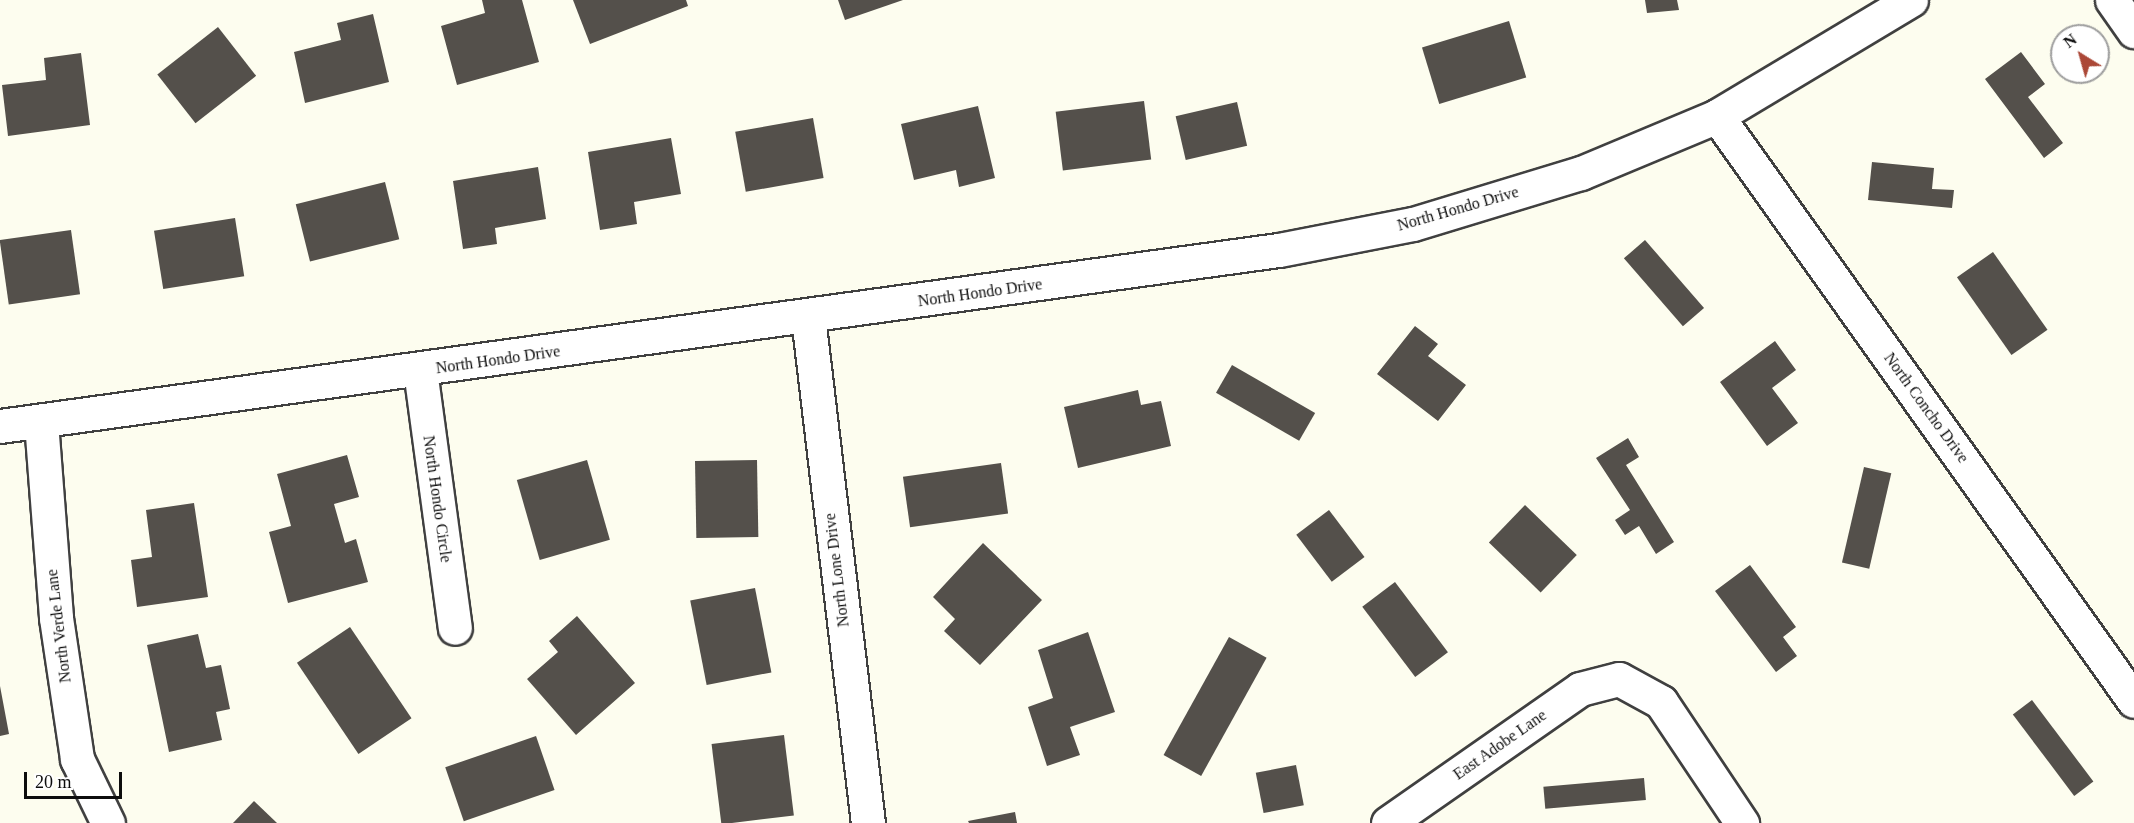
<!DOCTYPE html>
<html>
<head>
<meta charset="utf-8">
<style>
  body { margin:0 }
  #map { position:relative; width:2134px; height:823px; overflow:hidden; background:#fdfdef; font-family:Georgia,serif }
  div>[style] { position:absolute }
  .building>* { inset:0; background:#54504b; transform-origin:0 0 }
  .roads { filter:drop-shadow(2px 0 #404040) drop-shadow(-2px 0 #404040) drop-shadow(0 2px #404040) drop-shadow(0 -2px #404040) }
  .minor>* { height:33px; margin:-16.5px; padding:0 16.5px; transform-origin:16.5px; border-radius:16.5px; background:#fff }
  span { translate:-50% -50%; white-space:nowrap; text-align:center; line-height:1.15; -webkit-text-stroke:6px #fff; paint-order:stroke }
  .street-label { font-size:16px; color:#0d0d0d }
  .north { position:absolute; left:2050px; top:24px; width:60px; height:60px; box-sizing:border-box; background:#fff; border:2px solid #9e9e9e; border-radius:50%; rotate:323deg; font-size:16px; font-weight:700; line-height:24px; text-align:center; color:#0d0d0d }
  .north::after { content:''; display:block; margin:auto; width:21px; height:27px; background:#ab4837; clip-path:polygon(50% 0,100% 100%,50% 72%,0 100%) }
  .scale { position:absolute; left:24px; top:772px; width:98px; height:27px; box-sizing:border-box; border:3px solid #0d0d0d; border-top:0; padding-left:8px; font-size:18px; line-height:21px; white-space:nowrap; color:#0d0d0d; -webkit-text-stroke:4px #fff; paint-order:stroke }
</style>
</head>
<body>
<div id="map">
  <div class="building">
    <i style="clip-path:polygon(482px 0,522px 0,539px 62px,457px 85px,441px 26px,485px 13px)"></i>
    <i style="clip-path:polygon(573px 0,686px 0,688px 6px,590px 44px)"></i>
    <i style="clip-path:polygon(838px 0,903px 0,845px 20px)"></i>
    <i style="clip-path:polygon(1645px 0,1677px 0,1679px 10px,1647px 13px)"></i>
    <i style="clip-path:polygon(373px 14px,389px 82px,305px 103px,294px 52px,341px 40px,337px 23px)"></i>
    <i style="left:1509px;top:21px;width:59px;height:91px;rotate:73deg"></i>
    <i style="left:218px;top:27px;width:62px;height:77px;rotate:52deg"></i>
    <i style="clip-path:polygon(2021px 52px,2045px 84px,2028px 97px,2063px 143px,2044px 158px,1985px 79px)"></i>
    <i style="clip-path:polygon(81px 53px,90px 125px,8px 136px,2px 85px,46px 80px,44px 58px)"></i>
    <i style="left:1144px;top:101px;width:59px;height:89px;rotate:83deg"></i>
    <i style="left:1237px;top:102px;width:45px;height:63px;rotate:77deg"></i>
    <i style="clip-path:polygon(978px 106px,995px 178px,959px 187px,956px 170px,914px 180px,901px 124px)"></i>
    <i style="left:813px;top:118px;width:61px;height:79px;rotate:80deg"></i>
    <i style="clip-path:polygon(671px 138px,681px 194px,634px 202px,637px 224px,600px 230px,588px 152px)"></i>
    <i style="clip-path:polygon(1872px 162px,1934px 168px,1932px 189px,1954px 190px,1952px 208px,1868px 200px)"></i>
    <i style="clip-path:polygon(538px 167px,546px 219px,495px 228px,497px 244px,463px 249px,453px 181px)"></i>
    <i style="left:385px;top:182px;width:59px;height:92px;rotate:76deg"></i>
    <i style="left:235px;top:218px;width:59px;height:82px;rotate:81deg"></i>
    <i style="left:71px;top:230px;width:65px;height:72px;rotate:82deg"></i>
    <i style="left:1645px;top:240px;width:90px;height:28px;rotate:49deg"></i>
    <i style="left:1993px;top:252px;width:95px;height:44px;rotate:55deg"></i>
    <i style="clip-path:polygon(1415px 326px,1438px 344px,1428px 356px,1466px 385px,1438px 421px,1377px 374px)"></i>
    <i style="clip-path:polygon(1775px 341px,1796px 370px,1772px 388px,1798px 423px,1767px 446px,1720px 382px)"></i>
    <i style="left:1232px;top:365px;width:96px;height:32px;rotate:30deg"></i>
    <i style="clip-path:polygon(1138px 390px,1141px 405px,1161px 401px,1171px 446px,1078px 468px,1064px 407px)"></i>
    <i style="clip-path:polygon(1628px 438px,1639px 457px,1626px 465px,1674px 542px,1656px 554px,1639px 526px,1625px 535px,1615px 520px,1630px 510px,1596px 458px)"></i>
    <i style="clip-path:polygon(347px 455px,359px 497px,334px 504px,345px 543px,356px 539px,368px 582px,288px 603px,269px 532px,291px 526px,277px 474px)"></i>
    <i style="left:587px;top:460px;width:83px;height:73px;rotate:74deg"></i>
    <i style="left:757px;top:460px;width:77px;height:62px;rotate:89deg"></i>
    <i style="left:1001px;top:463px;width:51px;height:99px;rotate:82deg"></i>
    <i style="left:1864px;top:467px;width:28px;height:98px;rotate:13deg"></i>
    <i style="clip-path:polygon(194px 503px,208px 597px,137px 607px,131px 560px,152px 557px,146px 510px)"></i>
    <i style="left:1525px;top:505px;width:72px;height:52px;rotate:44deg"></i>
    <i style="left:1329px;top:510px;width:59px;height:41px;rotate:53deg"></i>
    <i style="clip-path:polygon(983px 543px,1042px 600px,980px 665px,944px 631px,955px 619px,933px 597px)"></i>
    <i style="clip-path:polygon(1750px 565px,1796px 627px,1783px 637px,1797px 656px,1776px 672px,1715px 591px)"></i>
    <i style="left:1395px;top:582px;width:88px;height:41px;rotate:53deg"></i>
    <i style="left:755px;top:588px;width:86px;height:66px;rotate:79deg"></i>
    <i style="clip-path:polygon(577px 616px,635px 683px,576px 735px,527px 679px,558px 652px,549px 641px)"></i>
    <i style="left:350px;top:627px;width:110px;height:64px;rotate:56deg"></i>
    <i style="clip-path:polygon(1088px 632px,1115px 712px,1070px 727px,1080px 755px,1047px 766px,1028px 707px,1053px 698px,1038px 650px)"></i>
    <i style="clip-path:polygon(198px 634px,206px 668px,221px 665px,230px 709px,216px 712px,222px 740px,169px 752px,147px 645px)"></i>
    <i style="left:1229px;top:637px;width:43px;height:135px;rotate:29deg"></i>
    <i style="clip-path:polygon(0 686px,9px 734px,0 736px)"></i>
    <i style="left:2032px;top:700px;width:102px;height:24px;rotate:53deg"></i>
    <i style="left:784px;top:735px;width:81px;height:73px;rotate:83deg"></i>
    <i style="left:536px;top:736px;width:57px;height:96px;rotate:71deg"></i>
    <i style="left:1296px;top:765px;width:41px;height:41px;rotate:79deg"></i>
    <i style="left:1644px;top:778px;width:22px;height:101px;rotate:85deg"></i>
    <i style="clip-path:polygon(254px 801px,277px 823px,233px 823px)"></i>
    <i style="clip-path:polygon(1015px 812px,1017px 823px,969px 823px,968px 821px)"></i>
  </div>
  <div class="roads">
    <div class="minor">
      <i style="left:2112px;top:0;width:38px;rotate:55deg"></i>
      <i style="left:1717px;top:116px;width:718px;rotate:54.52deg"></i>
      <i style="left:808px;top:317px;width:510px;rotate:83.24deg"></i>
      <i style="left:420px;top:370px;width:260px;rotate:82.3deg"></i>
      <i style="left:41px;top:422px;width:197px;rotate:85.6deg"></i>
      <i style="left:56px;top:618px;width:143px;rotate:81.5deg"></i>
      <i style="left:77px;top:759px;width:71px;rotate:64.2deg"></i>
      <i style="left:0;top:426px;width:1291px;rotate:-7.84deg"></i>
      <i style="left:1279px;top:250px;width:136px;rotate:-11deg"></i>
      <i style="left:1413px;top:224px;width:176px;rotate:-16.9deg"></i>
      <i style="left:1581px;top:173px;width:147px;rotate:-22.7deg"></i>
      <i style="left:1717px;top:116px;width:226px;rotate:-30.9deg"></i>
      <i style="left:1388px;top:823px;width:234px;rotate:-34.9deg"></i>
      <i style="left:1580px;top:689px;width:40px;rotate:-14.4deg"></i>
      <i style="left:1619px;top:679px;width:48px;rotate:28.7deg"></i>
      <i style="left:1661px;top:702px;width:146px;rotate:56.2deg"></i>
    </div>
  </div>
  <div class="street-label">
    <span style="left:1458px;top:209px;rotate:-16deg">North Hondo Drive</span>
    <span style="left:980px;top:293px;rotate:-8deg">North Hondo Drive</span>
    <span style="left:498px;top:360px;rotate:-8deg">North Hondo Drive</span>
    <span style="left:1926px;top:408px;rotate:54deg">North Concho Drive</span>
    <span style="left:437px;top:499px;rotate:82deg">North Hondo Circle</span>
    <span style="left:837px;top:570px;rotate:-97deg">North Lone Drive</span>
    <span style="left:59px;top:626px;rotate:-97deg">North Verde Lane</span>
    <span style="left:1500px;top:745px;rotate:-35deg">East Adobe Lane</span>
  </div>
  <div class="north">N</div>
  <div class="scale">20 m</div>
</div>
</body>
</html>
